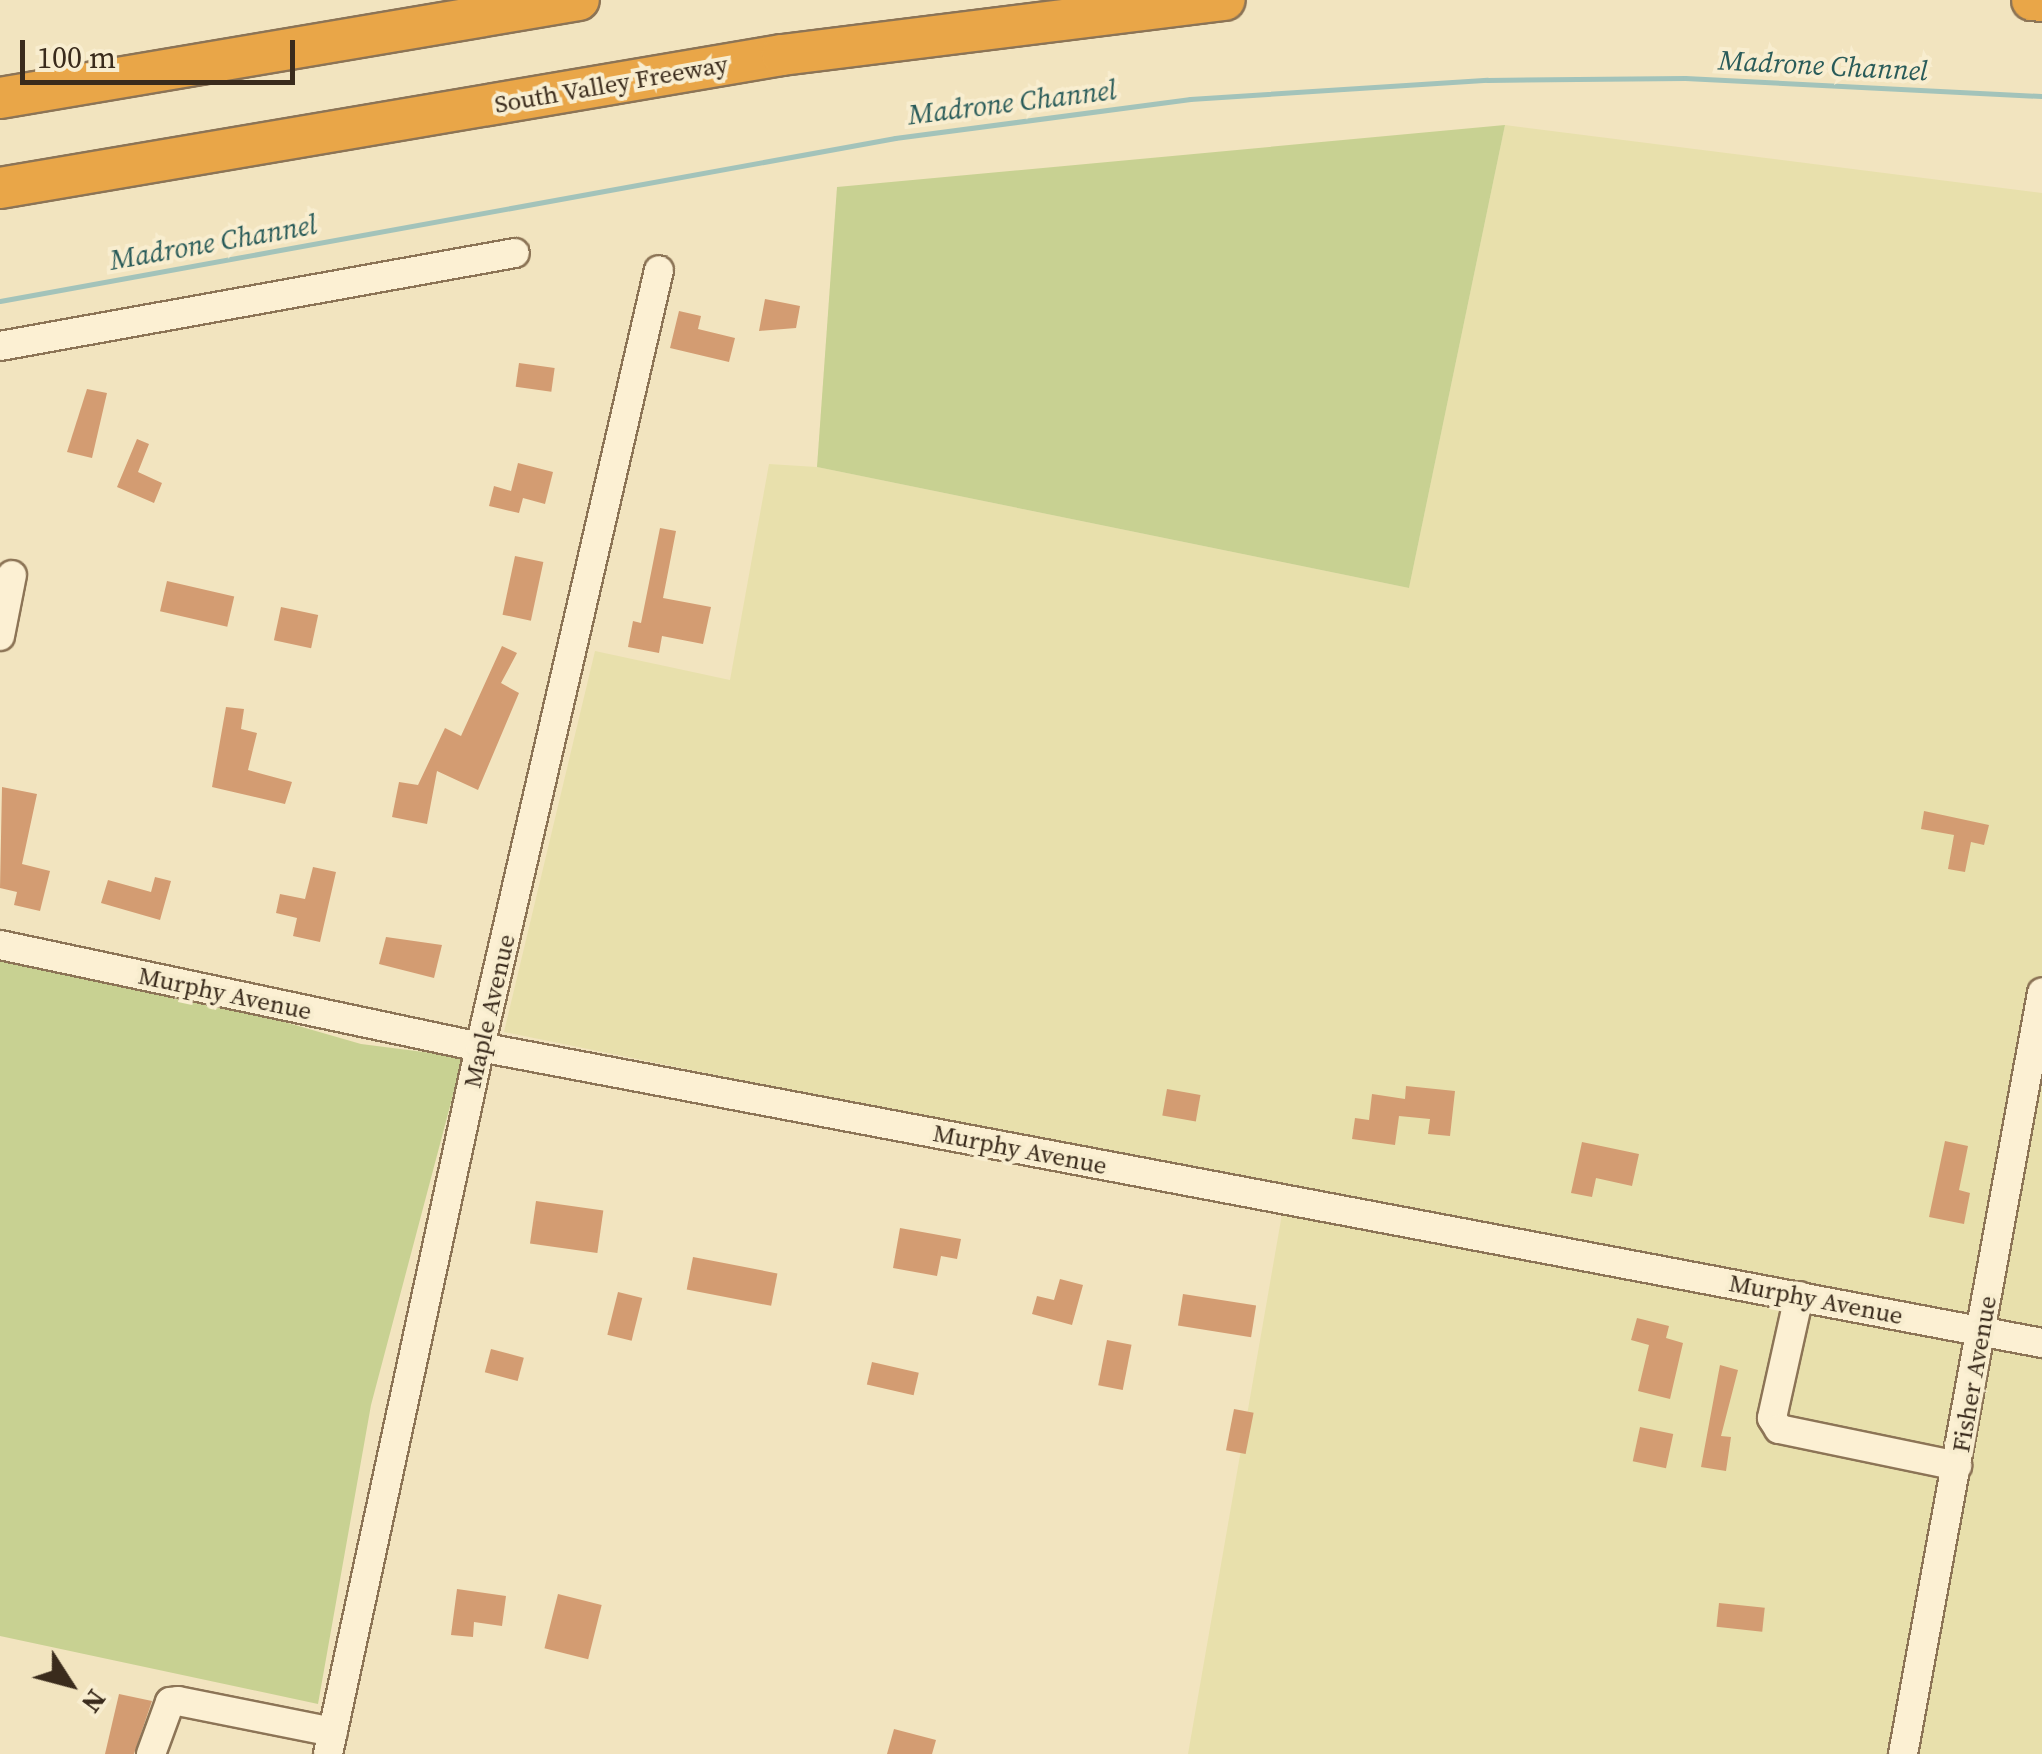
<!DOCTYPE html>
<html>
<head>
<meta charset="utf-8">
<style>
  body { margin:0 }
  #map { position:relative; width:2042px; height:1754px; overflow:hidden; background:#f2e4bf; font-family:"Source Serif 4",serif }
  div>[style] { position:absolute }
  .farmland>* { inset:0; background:#e8e0ac }
  .green>* { inset:0; background:#c8d192 }
  .stream>* { height:5px; margin:-2.5px; padding:0 2.5px; transform-origin:2.5px; border-radius:2.5px; background:#a3c3ba }
  .building>* { inset:0; background:#d39c72; transform-origin:0 0 }
  .roads { filter:drop-shadow(2px 0 #8c7456) drop-shadow(-2px 0 #8c7456) drop-shadow(0 2px #8c7456) drop-shadow(0 -2px #8c7456) }
  .minor>* { height:28px; margin:-14px; padding:0 14px; transform-origin:14px; border-radius:14px; background:#fcf0d3 }
  .highway>* { height:40px; margin:-20px; padding:0 20px; transform-origin:20px; border-radius:20px; background:#e9a648 }
  span { translate:-50% -50%; white-space:nowrap; text-align:center; line-height:1.15; -webkit-text-stroke:8px #f8edcf; paint-order:stroke }
  .street-label { font-size:25px; color:#3a2b1c }
  .water-label { font-size:28px; color:#295b59; font-style:italic }
  .north { position:absolute; left:20px; top:1634px; width:100px; height:100px; -webkit-text-stroke:8px #f8edcf; paint-order:stroke; rotate:126deg; font-size:28px; font-weight:700; line-height:40px; text-align:center; color:#3a2b1c }
  .north::after { content:''; display:block; margin:auto; width:35px; height:45px; background:#3a2b1c; clip-path:polygon(50% 0,100% 100%,50% 72%,0 100%) }
  .scale { position:absolute; left:20px; top:40px; width:275px; height:45px; box-sizing:border-box; border:5px solid #3a2b1c; border-top:0; padding-left:12px; font-size:30px; line-height:35px; white-space:nowrap; color:#3a2b1c; -webkit-text-stroke:8px #f8edcf; paint-order:stroke }
</style>
</head>
<body>
<div id="map">
  <div class="farmland">
    <i style="clip-path:polygon(1505px 125px,2042px 193px,2042px 1754px,1188px 1754px,1286px 1191px,504px 1032px,595px 651px,730px 680px,769px 464px,817px 467px,1409px 588px)"></i>
  </div>
  <div class="green">
    <i style="clip-path:polygon(1505px 125px,1409px 588px,817px 467px,837px 187px)"></i>
    <i style="clip-path:polygon(0 959px,177px 991px,361px 1044px,463px 1057px,371px 1405px,318px 1704px,0 1636px)"></i>
  </div>
  <div class="stream">
    <i style="left:0;top:301px;width:910px;rotate:-10.32deg"></i>
    <i style="left:895px;top:138px;width:298px;rotate:-7.5deg"></i>
    <i style="left:1190px;top:99px;width:298px;rotate:-3.7deg"></i>
    <i style="left:1487px;top:80px;width:198px;rotate:-0.6deg"></i>
    <i style="left:1685px;top:78px;width:357px;rotate:2.9deg"></i>
  </div>
  <div class="building">
    <i style="clip-path:polygon(765px 299px,800px 306px,796px 328px,759px 331px)"></i>
    <i style="clip-path:polygon(679px 311px,701px 316px,698px 329px,735px 338px,729px 362px,670px 348px)"></i>
    <i style="left:519px;top:363px;width:36px;height:24px;rotate:8deg"></i>
    <i style="clip-path:polygon(87px 389px,107px 393px,92px 458px,67px 452px)"></i>
    <i style="clip-path:polygon(137px 439px,149px 444px,138px 472px,162px 483px,154px 503px,117px 487px)"></i>
    <i style="clip-path:polygon(518px 463px,553px 472px,545px 504px,523px 498px,519px 513px,489px 506px,494px 486px,511px 491px)"></i>
    <i style="clip-path:polygon(660px 528px,676px 531px,663px 598px,711px 607px,703px 644px,662px 636px,659px 653px,628px 647px,633px 621px,641px 623px)"></i>
    <i style="left:515px;top:556px;width:29px;height:60px;rotate:12deg"></i>
    <i style="left:167px;top:581px;width:69px;height:31px;rotate:13deg"></i>
    <i style="left:281px;top:607px;width:38px;height:34px;rotate:12deg"></i>
    <i style="clip-path:polygon(502px 646px,517px 653px,501px 683px,519px 693px,478px 790px,437px 771px,427px 824px,392px 817px,399px 782px,418px 785px,445px 728px,461px 736px)"></i>
    <i style="clip-path:polygon(226px 707px,244px 709px,241px 729px,257px 733px,248px 770px,292px 782px,285px 804px,212px 787px)"></i>
    <i style="clip-path:polygon(2px 787px,37px 794px,22px 864px,50px 871px,40px 911px,14px 905px,17px 892px,0 888px)"></i>
    <i style="clip-path:polygon(1924px 811px,1989px 825px,1984px 845px,1971px 842px,1965px 872px,1948px 869px,1954px 835px,1921px 829px)"></i>
    <i style="clip-path:polygon(313px 867px,336px 872px,320px 942px,293px 936px,297px 918px,276px 913px,280px 894px,305px 899px)"></i>
    <i style="clip-path:polygon(155px 877px,171px 881px,160px 920px,101px 903px,108px 880px,151px 892px)"></i>
    <i style="clip-path:polygon(386px 937px,442px 945px,434px 978px,379px 964px)"></i>
    <i style="clip-path:polygon(1406px 1086px,1455px 1091px,1450px 1136px,1428px 1134px,1430px 1119px,1399px 1116px,1395px 1145px,1352px 1139px,1355px 1118px,1369px 1120px,1372px 1094px,1405px 1099px)"></i>
    <i style="left:1167px;top:1089px;width:34px;height:27px;rotate:10deg"></i>
    <i style="clip-path:polygon(1945px 1141px,1968px 1146px,1959px 1190px,1970px 1193px,1964px 1224px,1929px 1217px)"></i>
    <i style="clip-path:polygon(1582px 1142px,1639px 1154px,1632px 1186px,1596px 1178px,1592px 1197px,1571px 1193px)"></i>
    <i style="left:536px;top:1201px;width:68px;height:43px;rotate:8deg"></i>
    <i style="clip-path:polygon(900px 1228px,961px 1239px,957px 1259px,941px 1256px,937px 1276px,893px 1268px)"></i>
    <i style="left:693px;top:1257px;width:86px;height:33px;rotate:11deg"></i>
    <i style="clip-path:polygon(1060px 1279px,1083px 1285px,1072px 1325px,1032px 1314px,1037px 1296px,1054px 1300px)"></i>
    <i style="left:618px;top:1292px;width:25px;height:44px;rotate:14deg"></i>
    <i style="left:1183px;top:1294px;width:74px;height:32px;rotate:9deg"></i>
    <i style="clip-path:polygon(1637px 1318px,1669px 1326px,1666px 1338px,1683px 1343px,1670px 1399px,1638px 1391px,1649px 1345px,1631px 1340px)"></i>
    <i style="left:1107px;top:1340px;width:25px;height:46px;rotate:11deg"></i>
    <i style="left:491px;top:1349px;width:34px;height:24px;rotate:15deg"></i>
    <i style="left:872px;top:1362px;width:48px;height:23px;rotate:13deg"></i>
    <i style="clip-path:polygon(1720px 1365px,1738px 1370px,1721px 1436px,1731px 1437px,1726px 1471px,1701px 1467px)"></i>
    <i style="left:1234px;top:1409px;width:20px;height:42px;rotate:11deg"></i>
    <i style="left:1640px;top:1427px;width:34px;height:35px;rotate:12deg"></i>
    <i style="clip-path:polygon(457px 1589px,506px 1596px,502px 1626px,474px 1622px,473px 1637px,451px 1635px)"></i>
    <i style="left:558px;top:1594px;width:45px;height:56px;rotate:14deg"></i>
    <i style="left:1719px;top:1603px;width:46px;height:24px;rotate:6deg"></i>
    <i style="clip-path:polygon(119px 1694px,152px 1701px,134px 1754px,105px 1754px)"></i>
    <i style="clip-path:polygon(894px 1729px,936px 1740px,932px 1754px,887px 1754px)"></i>
  </div>
  <div class="roads">
    <div class="minor">
      <i style="left:0;top:346px;width:523px;rotate:-10.24deg"></i>
      <i style="left:0;top:636px;width:62px;rotate:-78.9deg"></i>
      <i style="left:0;top:945px;width:491px;rotate:12deg"></i>
      <i style="left:480px;top:1047px;width:1590px;rotate:10.73deg"></i>
      <i style="left:1799px;top:1296px;width:125px;rotate:102.5deg"></i>
      <i style="left:1772px;top:1418px;width:13px;rotate:58deg"></i>
      <i style="left:1779px;top:1429px;width:182px;rotate:11.7deg"></i>
      <i style="left:151px;top:1754px;width:55px;rotate:-69.9deg"></i>
      <i style="left:170px;top:1702px;width:8px;rotate:-7deg"></i>
      <i style="left:178px;top:1701px;width:158px;rotate:11.3deg"></i>
      <i style="left:328px;top:1754px;width:723px;rotate:-77.87deg"></i>
      <i style="left:480px;top:1047px;width:797px;rotate:-77.03deg"></i>
      <i style="left:1903px;top:1754px;width:774px;rotate:-79.65deg"></i>
    </div>
    <div class="highway">
      <i style="left:2032px;top:0;width:10px;rotate:6deg"></i>
      <i style="left:0;top:98px;width:587px;rotate:-9.61deg"></i>
      <i style="left:0;top:188px;width:793px;rotate:-9.65deg"></i>
      <i style="left:782px;top:55px;width:446px;rotate:-7.1deg"></i>
    </div>
  </div>
  <div class="street-label">
    <span style="left:611px;top:84px;rotate:-10deg">South Valley Freeway</span>
    <span style="left:225px;top:993px;rotate:12deg">Murphy Avenue</span>
    <span style="left:489px;top:1011px;rotate:-77deg">Maple Avenue</span>
    <span style="left:1020px;top:1149px;rotate:11deg">Murphy Avenue</span>
    <span style="left:1816px;top:1299px;rotate:11deg">Murphy Avenue</span>
    <span style="left:1974px;top:1374px;rotate:-80deg">Fisher Avenue</span>
  </div>
  <div class="water-label">
    <span style="left:1823px;top:65px;rotate:3deg">Madrone Channel</span>
    <span style="left:1012px;top:102px;rotate:-7deg">Madrone Channel</span>
    <span style="left:213px;top:242px;rotate:-10deg">Madrone Channel</span>
  </div>
  <div class="north">N</div>
  <div class="scale">100 m</div>
</div>
</body>
</html>
